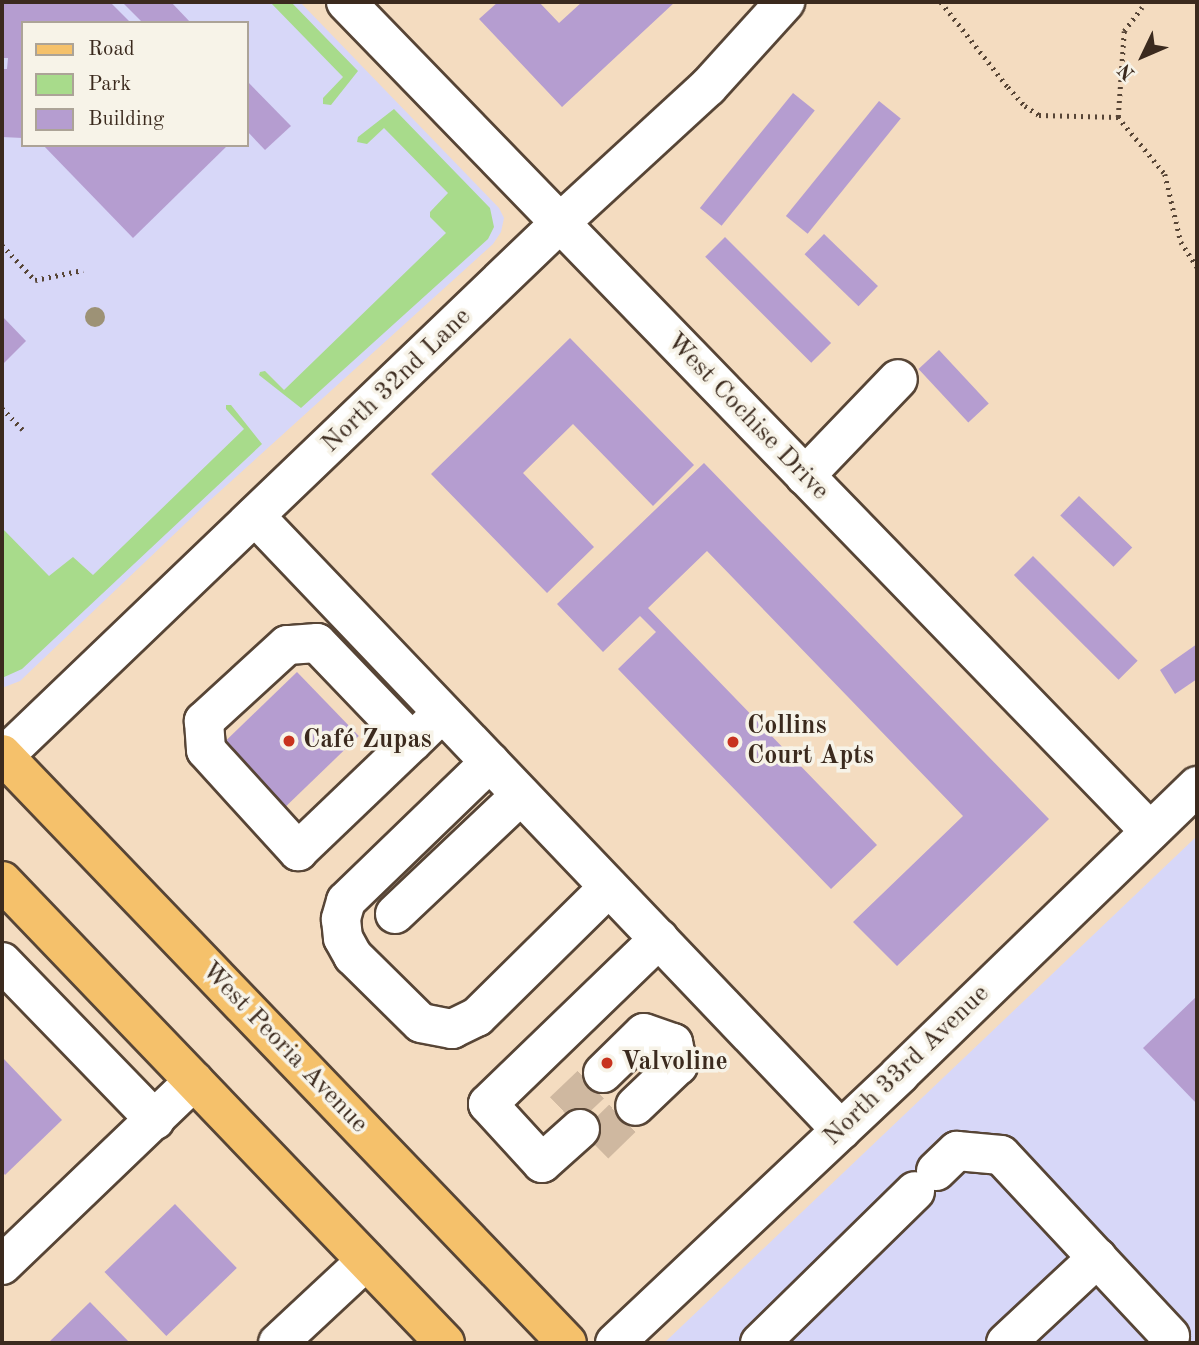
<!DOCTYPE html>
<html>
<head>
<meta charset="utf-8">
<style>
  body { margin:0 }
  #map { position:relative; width:1199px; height:1345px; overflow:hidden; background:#f4dcc0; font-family:"Old Standard TT",serif }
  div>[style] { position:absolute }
  .built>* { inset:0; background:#d7d7f8 }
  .green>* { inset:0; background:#a8db8b }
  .building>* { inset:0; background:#b59dd0; transform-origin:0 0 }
  .minor-tunnel>* { height:38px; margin-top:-19px; transform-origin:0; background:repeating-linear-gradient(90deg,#cfb8a0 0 38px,transparent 0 57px) }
  .path>* { height:4.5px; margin-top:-2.25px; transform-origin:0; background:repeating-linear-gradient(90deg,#574536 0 2px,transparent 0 7px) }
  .roads { filter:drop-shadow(2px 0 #574536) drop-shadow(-2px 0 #574536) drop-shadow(0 2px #574536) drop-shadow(0 -2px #574536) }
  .minor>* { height:38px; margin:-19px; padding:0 19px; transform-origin:19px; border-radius:19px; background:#fff }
  .major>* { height:38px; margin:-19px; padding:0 19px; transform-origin:19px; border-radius:19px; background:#f5c16b }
  .trees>* { width:20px; height:20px; margin:-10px; border-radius:50%; background:#9d9276 }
  .dots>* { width:19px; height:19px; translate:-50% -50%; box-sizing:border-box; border:4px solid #f7f3e8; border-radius:50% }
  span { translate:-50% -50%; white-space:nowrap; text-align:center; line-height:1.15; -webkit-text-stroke:7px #f7f3e8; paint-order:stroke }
  .street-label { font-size:26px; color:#3b2a1e }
  .poi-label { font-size:26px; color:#3b2a1e; font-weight:700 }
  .left { translate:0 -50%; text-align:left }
  .frame { position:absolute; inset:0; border:4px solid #3b2a1e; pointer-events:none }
  .legend { position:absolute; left:21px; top:21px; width:228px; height:126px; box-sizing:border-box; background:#f7f3e8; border:2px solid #aca397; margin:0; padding:9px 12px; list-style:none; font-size:21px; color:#3b2a1e }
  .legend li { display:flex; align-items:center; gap:14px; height:35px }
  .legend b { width:35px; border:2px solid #aca397 }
  .north { position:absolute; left:1108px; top:21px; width:70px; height:70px; -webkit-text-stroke:5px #f7f3e8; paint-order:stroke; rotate:226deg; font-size:19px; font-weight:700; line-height:28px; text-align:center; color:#3b2a1e }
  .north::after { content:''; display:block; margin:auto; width:24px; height:32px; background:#3b2a1e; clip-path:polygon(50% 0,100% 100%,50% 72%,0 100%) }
</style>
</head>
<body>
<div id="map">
  <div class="built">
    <i style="clip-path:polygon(evenodd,2px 2px,300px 2px,499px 208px,504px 218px,501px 232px,493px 244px,207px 503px,20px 681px,2px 688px,2px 2px,23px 23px,247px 23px,247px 145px,23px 145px,23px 23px)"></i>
    <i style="clip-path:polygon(1197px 836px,1197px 1343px,664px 1343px,985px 1038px)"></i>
  </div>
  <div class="green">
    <i style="clip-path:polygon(270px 2px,291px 2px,358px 71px,331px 105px,323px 104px,323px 98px,343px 77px)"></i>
    <i style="clip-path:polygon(394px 109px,490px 208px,494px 227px,488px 239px,301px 408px,259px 375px,260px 372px,265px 371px,284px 390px,446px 233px,430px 217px,430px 212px,448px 193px,384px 128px,367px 144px,357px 142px,358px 137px)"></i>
    <i style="clip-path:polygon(226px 405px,231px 405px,262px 444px,22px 669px,2px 678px,2px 528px,49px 576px,73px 557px,93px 575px,244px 429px,226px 409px)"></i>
  </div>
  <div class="building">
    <i style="clip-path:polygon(2px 2px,110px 2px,131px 23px,23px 23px,23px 138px,2px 137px,2px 69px,7px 69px,8px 58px,2px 58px)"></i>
    <i style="clip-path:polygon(122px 2px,171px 2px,191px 23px,143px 23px)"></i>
    <i style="clip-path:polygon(498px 2px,539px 2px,559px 23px,582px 2px,675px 2px,562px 107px,479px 19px)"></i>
    <i style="clip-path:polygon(247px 81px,291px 126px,265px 150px,247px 131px)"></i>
    <i style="left:793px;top:93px;width:28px;height:148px;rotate:39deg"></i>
    <i style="left:879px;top:101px;width:28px;height:148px;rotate:39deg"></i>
    <i style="clip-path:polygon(43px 145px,228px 145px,133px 238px)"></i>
    <i style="left:824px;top:234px;width:75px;height:28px;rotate:44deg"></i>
    <i style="left:725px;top:237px;width:150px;height:28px;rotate:45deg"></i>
    <i style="clip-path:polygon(2px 316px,26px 341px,2px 365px)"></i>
    <i style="clip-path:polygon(570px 338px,694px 465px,653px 506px,573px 424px,523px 473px,594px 547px,547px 593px,431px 474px)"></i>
    <i style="left:939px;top:350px;width:73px;height:28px;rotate:47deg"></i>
    <i style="clip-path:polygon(704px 463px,1049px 819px,897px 966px,853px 922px,963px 816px,707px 551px,648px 608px,877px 845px,831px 889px,618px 669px,656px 632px,640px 616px,603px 652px,557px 604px)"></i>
    <i style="left:1079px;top:496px;width:74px;height:27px;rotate:44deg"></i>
    <i style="left:1033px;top:556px;width:148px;height:27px;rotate:45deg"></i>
    <i style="clip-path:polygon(1197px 644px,1197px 679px,1175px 694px,1160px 670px)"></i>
    <i style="left:297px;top:672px;width:89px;height:108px;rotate:46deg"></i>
    <i style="clip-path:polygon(1197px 996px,1197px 1104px,1143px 1048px)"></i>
    <i style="clip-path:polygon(2px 1057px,62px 1120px,5px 1175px,2px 1171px)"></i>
    <i style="left:175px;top:1204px;width:89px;height:98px;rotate:46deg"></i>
    <i style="clip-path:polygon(90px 1302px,130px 1343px,48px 1343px)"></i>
  </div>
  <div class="minor-tunnel">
    <i style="left:563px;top:1111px;width:55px;rotate:-43.5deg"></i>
    <i style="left:595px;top:1145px;width:56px;rotate:-44.3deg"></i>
  </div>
  <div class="path">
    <i style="left:941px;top:2px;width:108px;rotate:51.8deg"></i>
    <i style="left:1008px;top:87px;width:25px;rotate:48deg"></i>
    <i style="left:1025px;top:106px;width:17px;rotate:33deg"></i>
    <i style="left:1039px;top:115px;width:79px;rotate:1.5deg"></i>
    <i style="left:1118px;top:117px;width:74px;rotate:50.5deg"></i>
    <i style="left:1165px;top:174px;width:70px;rotate:76.8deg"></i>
    <i style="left:1181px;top:242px;width:30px;rotate:57deg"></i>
    <i style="left:1118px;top:117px;width:86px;rotate:-86deg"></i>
    <i style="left:1124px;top:31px;width:30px;rotate:-53deg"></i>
    <i style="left:2px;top:161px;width:3px"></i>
    <i style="left:2px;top:245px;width:48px;rotate:46.7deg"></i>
    <i style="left:35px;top:280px;width:49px;rotate:-11.8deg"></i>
    <i style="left:2px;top:408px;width:30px;rotate:46deg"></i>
  </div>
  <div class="roads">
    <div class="minor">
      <i style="left:346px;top:2px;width:1155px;rotate:45.88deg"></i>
      <i style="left:805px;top:476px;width:134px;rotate:-46.2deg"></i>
      <i style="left:255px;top:516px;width:849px;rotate:46.34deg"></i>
      <i style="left:412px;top:742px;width:137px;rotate:-133.8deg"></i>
      <i style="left:317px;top:643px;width:30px;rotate:176deg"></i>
      <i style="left:287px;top:645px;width:113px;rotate:137.5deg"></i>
      <i style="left:204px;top:721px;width:29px;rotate:86deg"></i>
      <i style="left:206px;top:750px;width:137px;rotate:47.7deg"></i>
      <i style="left:298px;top:851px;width:158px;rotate:-43.7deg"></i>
      <i style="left:412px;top:742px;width:42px;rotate:-44deg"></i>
      <i style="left:4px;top:756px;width:770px;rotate:-43.79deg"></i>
      <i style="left:560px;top:223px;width:201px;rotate:-42.6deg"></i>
      <i style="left:708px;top:87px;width:115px;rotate:-47.8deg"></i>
      <i style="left:490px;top:762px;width:200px;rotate:136deg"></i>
      <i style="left:346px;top:901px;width:19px;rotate:106deg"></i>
      <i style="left:341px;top:919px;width:19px;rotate:84deg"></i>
      <i style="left:343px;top:938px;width:21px;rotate:61deg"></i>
      <i style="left:353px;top:956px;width:95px;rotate:44.6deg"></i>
      <i style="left:421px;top:1023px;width:32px;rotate:11deg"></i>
      <i style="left:452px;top:1029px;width:28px;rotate:-26deg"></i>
      <i style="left:477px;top:1017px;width:185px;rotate:-44.6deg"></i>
      <i style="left:395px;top:914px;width:173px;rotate:-43.4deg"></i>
      <i style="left:2px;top:962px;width:220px;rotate:45.9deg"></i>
      <i style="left:603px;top:1073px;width:57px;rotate:-44.3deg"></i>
      <i style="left:644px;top:1033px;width:31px;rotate:19deg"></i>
      <i style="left:673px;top:1043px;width:23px;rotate:77deg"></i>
      <i style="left:678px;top:1065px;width:59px;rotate:136.4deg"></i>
      <i style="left:580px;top:1129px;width:51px;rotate:138.2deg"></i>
      <i style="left:542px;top:1163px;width:80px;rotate:-132.5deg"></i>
      <i style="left:488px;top:1104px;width:238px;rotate:-44deg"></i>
      <i style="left:936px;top:1171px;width:29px;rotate:-44deg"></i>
      <i style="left:957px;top:1151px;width:44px;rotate:5.2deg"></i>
      <i style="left:1001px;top:1155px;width:141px;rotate:47deg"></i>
      <i style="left:2px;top:1265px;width:266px;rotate:-43.8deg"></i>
      <i style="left:278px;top:1343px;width:120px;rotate:-43deg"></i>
      <i style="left:615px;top:1343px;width:392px;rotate:-43.3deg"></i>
      <i style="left:900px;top:1074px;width:414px;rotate:-44.1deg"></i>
      <i style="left:760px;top:1343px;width:217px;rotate:-44.4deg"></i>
      <i style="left:1006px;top:1343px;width:125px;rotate:-43deg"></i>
      <i style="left:1097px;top:1258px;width:107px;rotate:46.9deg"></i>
    </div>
    <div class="major">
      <i style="left:2px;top:754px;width:816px;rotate:46.19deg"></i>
      <i style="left:2px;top:881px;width:640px;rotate:46.2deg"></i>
    </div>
  </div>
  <div class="trees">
    <i style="left:95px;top:317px"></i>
  </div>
  <div class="dots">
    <i style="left:289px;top:741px;background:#c8321e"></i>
    <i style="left:733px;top:742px;background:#c8321e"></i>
    <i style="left:607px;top:1063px;background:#c8321e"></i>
  </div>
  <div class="street-label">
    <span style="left:397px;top:381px;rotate:-44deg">North 32nd Lane</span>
    <span style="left:747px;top:417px;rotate:46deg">West Cochise Drive</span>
    <span style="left:284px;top:1048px;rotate:46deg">West Peoria Avenue</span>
    <span style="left:907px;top:1066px;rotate:-44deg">North 33rd Avenue</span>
  </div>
  <div class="poi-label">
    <span class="left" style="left:747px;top:742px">Collins<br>Court Apts</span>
    <span class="left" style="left:303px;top:741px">Café Zupas</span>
    <span class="left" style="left:621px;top:1063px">Valvoline</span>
  </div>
  <div class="frame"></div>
  <ul class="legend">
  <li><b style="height:9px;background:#f5c16b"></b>Road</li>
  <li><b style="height:19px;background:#a8db8b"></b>Park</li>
  <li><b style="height:19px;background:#b59dd0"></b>Building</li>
  </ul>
  <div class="north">N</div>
</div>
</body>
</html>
